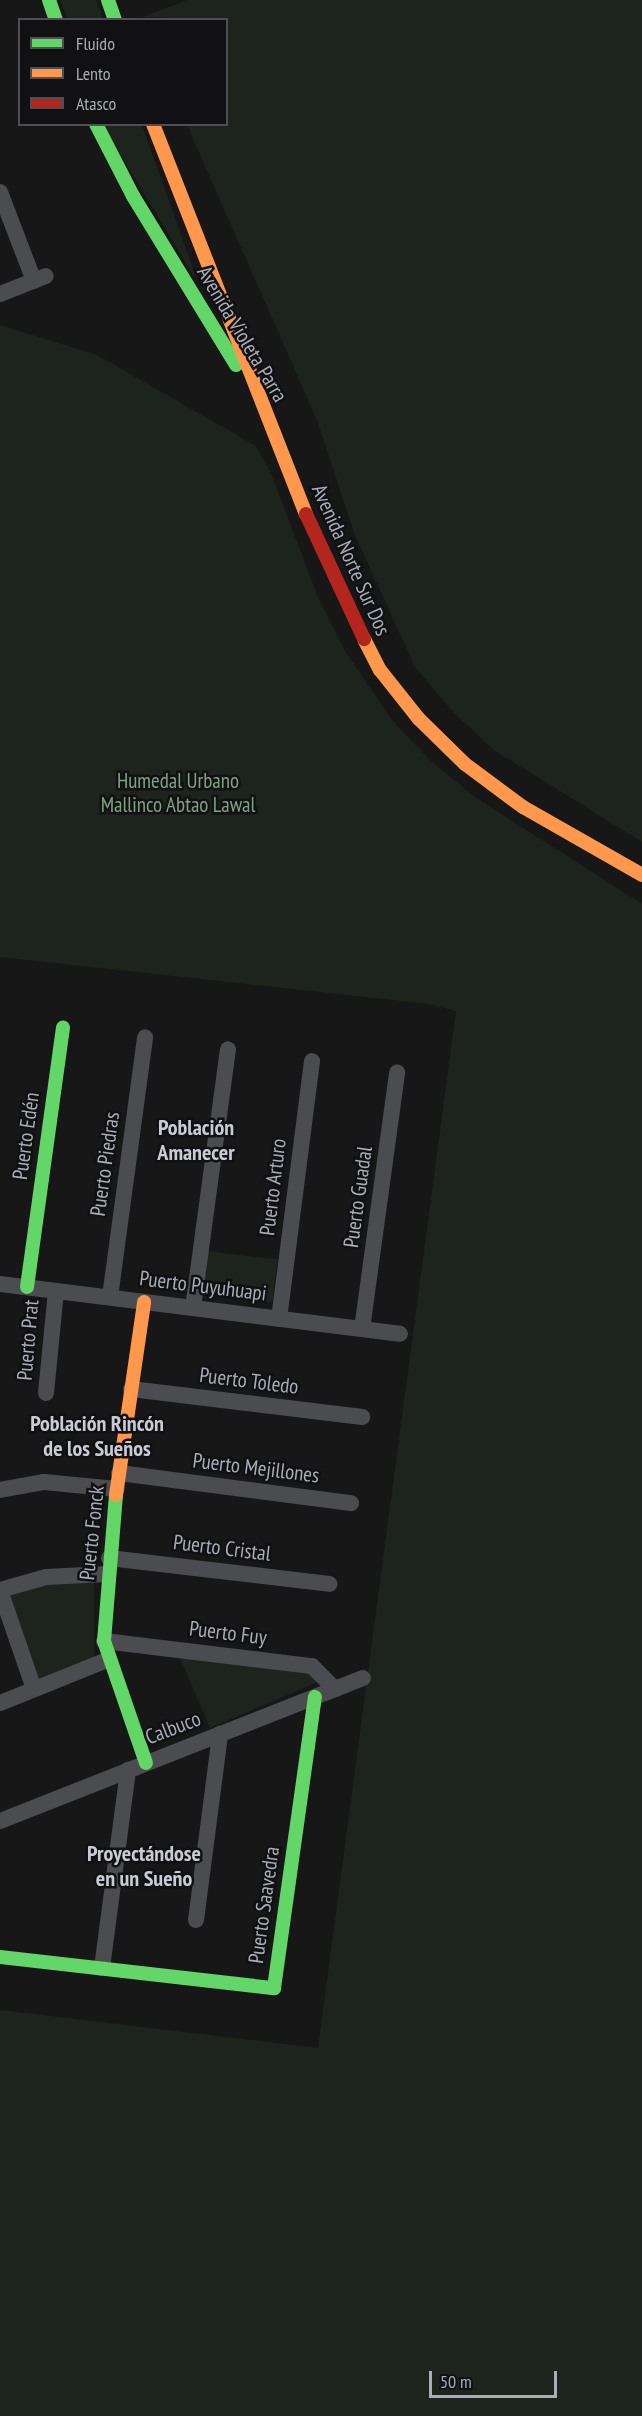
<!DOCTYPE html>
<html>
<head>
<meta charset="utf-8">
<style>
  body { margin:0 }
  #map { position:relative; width:642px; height:2416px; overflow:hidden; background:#171717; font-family:"PT Sans Narrow",sans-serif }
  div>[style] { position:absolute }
  .green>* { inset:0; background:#1d241e; transform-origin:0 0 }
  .street>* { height:16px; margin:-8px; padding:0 8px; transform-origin:8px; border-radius:8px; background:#4b4c50 }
  .fast>* { height:14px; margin:-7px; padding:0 7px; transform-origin:7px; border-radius:7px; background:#63d668 }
  .slow>* { height:14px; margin:-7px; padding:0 7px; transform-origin:7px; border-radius:7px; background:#ff974d }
  .jam>* { height:14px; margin:-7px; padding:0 7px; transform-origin:7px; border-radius:7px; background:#b3261e }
  span { translate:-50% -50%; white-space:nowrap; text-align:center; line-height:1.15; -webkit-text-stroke:5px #111113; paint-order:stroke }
  .street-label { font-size:21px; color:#a8adb8 }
  .park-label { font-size:21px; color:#7fa381 }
  .neighbourhood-label { font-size:22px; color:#c9ccd4; font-weight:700 }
  .legend { position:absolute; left:18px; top:18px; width:210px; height:108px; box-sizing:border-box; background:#111113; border:2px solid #4d4f55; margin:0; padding:8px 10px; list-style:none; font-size:18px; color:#a8adb8 }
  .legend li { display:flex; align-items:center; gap:12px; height:30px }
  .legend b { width:30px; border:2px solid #4d4f55 }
  .scale { position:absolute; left:429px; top:2371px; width:128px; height:27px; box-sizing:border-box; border:3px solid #a8adb8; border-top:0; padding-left:8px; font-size:18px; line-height:21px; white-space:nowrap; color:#a8adb8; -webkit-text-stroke:4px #111113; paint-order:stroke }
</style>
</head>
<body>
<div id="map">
  <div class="green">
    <i style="clip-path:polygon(60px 0,96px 0,103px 19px,68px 19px)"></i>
    <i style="clip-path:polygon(187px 0,642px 0,642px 842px,494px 750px,454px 713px,415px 667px,354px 533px,317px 420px,187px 125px,226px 124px,226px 20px,143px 17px)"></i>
    <i style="clip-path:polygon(103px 125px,142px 125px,196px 277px,194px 277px)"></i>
    <i style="clip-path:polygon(0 325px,97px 355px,256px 446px,271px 473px,317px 595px,345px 651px,391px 719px,432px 762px,475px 797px,642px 904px,642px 2416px,0 2416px,0 2010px,318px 2048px,456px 1011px,429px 1004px,0 957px)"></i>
    <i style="left:208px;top:1251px;width:70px;height:43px;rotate:7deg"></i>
    <i style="clip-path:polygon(94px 1581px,94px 1659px,39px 1680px,7px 1596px,16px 1587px)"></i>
    <i style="clip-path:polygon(179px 1656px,303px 1669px,318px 1682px,210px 1728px)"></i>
  </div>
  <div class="street">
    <i style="left:0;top:192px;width:95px;rotate:69.1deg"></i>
    <i style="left:0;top:294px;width:49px;rotate:-21.4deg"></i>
    <i style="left:0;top:1284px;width:403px;rotate:7.1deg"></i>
    <i style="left:110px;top:1297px;width:262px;rotate:-82.3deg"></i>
    <i style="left:193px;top:1308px;width:261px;rotate:-82.3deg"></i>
    <i style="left:279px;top:1319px;width:260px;rotate:-82.7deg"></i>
    <i style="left:362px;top:1329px;width:259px;rotate:-82.2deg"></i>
    <i style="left:131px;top:1389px;width:233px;rotate:6.9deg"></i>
    <i style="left:46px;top:1393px;width:102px;rotate:-84.4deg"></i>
    <i style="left:119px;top:1473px;width:234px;rotate:7.4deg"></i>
    <i style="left:0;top:1490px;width:45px;rotate:-10.3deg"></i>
    <i style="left:44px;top:1482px;width:73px;rotate:5.5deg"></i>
    <i style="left:109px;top:1558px;width:222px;rotate:6.7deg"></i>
    <i style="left:104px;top:1641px;width:209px;rotate:6.9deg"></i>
    <i style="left:312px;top:1666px;width:33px;rotate:45deg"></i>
    <i style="left:34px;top:1689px;width:105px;rotate:-109deg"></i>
    <i style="left:0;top:1590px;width:48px;rotate:-15.8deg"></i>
    <i style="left:46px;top:1577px;width:61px;rotate:-2.8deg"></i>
    <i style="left:0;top:1703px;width:115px;rotate:-21.9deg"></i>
    <i style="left:0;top:1821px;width:390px;rotate:-21.5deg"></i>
    <i style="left:196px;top:1920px;width:188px;rotate:-82.6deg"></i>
    <i style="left:102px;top:1968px;width:200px;rotate:-82.5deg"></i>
  </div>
  <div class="fast">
    <i style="left:49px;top:0;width:21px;rotate:71deg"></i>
    <i style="left:108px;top:0;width:21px;rotate:71deg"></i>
    <i style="left:96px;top:124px;width:81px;rotate:62.8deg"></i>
    <i style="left:133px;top:196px;width:198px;rotate:58.6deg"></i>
    <i style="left:27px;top:1287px;width:262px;rotate:-82.1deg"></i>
    <i style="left:116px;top:1495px;width:146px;rotate:94.7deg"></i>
    <i style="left:104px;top:1641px;width:129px;rotate:71deg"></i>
    <i style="left:0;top:1957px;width:276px;rotate:6.5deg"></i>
    <i style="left:274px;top:1988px;width:294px;rotate:-82deg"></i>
  </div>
  <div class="slow">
    <i style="left:153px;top:124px;width:419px;rotate:68.6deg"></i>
    <i style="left:364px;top:639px;width:35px;rotate:63deg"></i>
    <i style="left:380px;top:670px;width:63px;rotate:51.5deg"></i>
    <i style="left:419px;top:719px;width:64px;rotate:44.4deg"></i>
    <i style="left:465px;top:764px;width:72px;rotate:36.6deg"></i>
    <i style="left:523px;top:807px;width:137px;rotate:29.7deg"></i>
    <i style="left:116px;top:1495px;width:195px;rotate:-81.7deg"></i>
  </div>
  <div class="jam">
    <i style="left:306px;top:514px;width:138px;rotate:65.1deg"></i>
  </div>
  <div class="street-label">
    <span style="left:242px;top:334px;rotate:59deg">Avenida Violeta Parra</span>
    <span style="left:351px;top:560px;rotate:66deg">Avenida Norte Sur Dos</span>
    <span style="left:26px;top:1136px;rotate:-82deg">Puerto Edén</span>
    <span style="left:105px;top:1164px;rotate:-82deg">Puerto Piedras</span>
    <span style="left:273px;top:1187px;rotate:-83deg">Puerto Arturo</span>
    <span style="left:358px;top:1197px;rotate:-82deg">Puerto Guadal</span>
    <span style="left:203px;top:1286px;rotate:7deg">Puerto Puyuhuapi</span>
    <span style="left:28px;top:1340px;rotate:-85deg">Puerto Prat</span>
    <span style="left:249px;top:1381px;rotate:7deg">Puerto Toledo</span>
    <span style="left:256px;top:1468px;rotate:7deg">Puerto Mejillones</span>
    <span style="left:92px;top:1533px;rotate:-84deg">Puerto Fonck</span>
    <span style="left:222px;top:1548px;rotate:7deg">Puerto Cristal</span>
    <span style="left:228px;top:1633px;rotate:7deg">Puerto Fuy</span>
    <span style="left:173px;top:1728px;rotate:-21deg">Calbuco</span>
    <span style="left:264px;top:1905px;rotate:-82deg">Puerto Saavedra</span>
  </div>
  <div class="park-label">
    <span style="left:178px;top:793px">Humedal Urbano<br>Mallinco Abtao Lawal</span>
  </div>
  <div class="neighbourhood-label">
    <span style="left:196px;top:1140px">Población<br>Amanecer</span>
    <span style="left:97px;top:1436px">Población Rincón<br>de los Sueños</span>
    <span style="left:144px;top:1866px">Proyectándose<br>en un Sueño</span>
  </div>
  <ul class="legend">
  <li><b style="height:8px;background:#63d668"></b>Fluido</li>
  <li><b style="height:8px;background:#ff974d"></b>Lento</li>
  <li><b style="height:8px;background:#b3261e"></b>Atasco</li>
  </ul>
  <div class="scale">50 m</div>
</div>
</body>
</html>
